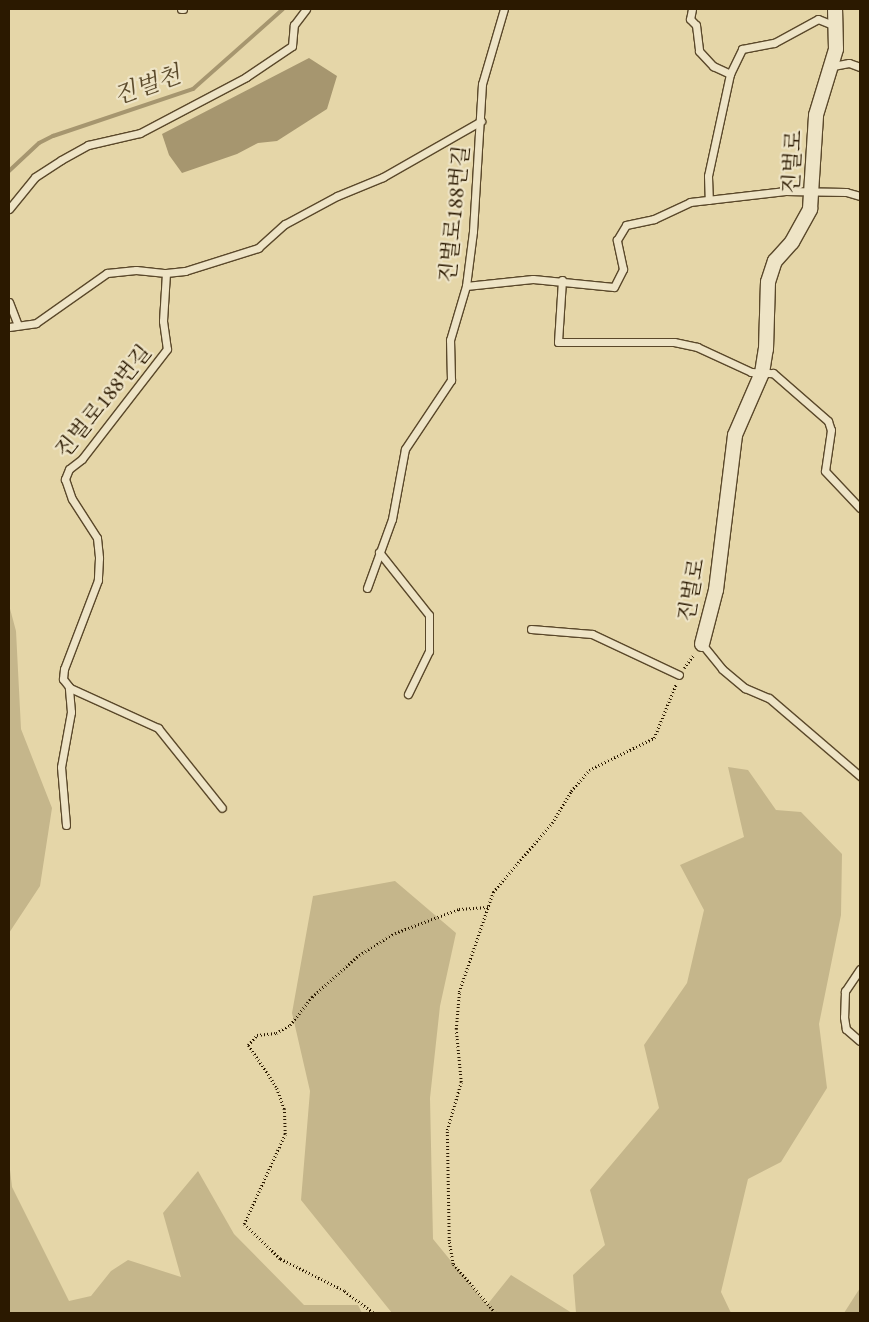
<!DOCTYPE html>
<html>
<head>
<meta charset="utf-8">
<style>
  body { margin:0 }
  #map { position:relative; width:869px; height:1322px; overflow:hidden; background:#e5d6a8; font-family:"EB Garamond","Noto Serif KR",serif }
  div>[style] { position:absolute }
  .green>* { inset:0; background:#c5b68b }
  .water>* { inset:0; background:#a6966f }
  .stream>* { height:4px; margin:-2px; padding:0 2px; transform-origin:2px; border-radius:2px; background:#a6966f }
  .path>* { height:2.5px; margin-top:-1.25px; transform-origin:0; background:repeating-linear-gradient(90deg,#2b1900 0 1px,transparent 0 3.5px) }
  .roads { filter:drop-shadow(1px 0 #5a482a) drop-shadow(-1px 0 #5a482a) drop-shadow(0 1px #5a482a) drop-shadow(0 -1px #5a482a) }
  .service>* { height:7px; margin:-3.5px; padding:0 3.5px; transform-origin:3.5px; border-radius:3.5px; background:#eee4c6 }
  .minor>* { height:14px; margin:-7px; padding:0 7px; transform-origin:7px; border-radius:7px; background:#eee4c6 }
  span { translate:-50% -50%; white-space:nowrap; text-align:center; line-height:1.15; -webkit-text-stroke:4.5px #eee4c6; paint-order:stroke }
  .street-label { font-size:22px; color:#2b1900 }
  .water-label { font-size:24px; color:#5c4b2c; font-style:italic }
  .frame { position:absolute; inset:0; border:10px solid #2b1900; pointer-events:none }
</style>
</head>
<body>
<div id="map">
  <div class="green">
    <i style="clip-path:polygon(9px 605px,16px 631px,21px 729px,52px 808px,40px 886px,9px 933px)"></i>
    <i style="clip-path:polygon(728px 767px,748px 770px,776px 810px,801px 812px,842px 854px,841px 915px,819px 1024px,827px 1088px,781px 1162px,748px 1179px,721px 1292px,731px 1313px,576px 1313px,573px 1275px,605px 1245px,590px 1190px,659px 1108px,644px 1045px,687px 983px,704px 910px,680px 865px,744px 837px)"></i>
    <i style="clip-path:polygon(395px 881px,456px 933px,440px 1006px,430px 1098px,433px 1239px,487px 1305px,511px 1275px,572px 1313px,392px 1313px,301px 1200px,310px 1091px,292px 1013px,313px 896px)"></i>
    <i style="clip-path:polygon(9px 1161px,12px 1187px,69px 1301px,91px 1296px,111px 1271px,128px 1260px,181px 1277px,163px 1213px,198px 1171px,234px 1234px,304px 1305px,358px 1305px,362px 1313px,9px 1313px)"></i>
    <i style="clip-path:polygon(860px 1288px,860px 1313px,844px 1313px)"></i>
  </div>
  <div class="water">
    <i style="clip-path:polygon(309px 58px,337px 76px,327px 109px,277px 141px,258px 143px,237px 154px,182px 173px,169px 155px,162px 134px)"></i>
  </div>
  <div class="stream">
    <i style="left:9px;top:171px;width:41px;rotate:-43deg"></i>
    <i style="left:39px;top:143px;width:16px;rotate:-27deg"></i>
    <i style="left:53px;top:136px;width:148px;rotate:-18.6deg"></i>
    <i style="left:193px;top:89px;width:120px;rotate:-41.6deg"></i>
  </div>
  <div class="path">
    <i style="left:684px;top:668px;width:17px;rotate:-54deg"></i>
    <i style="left:373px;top:1313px;width:36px;rotate:-143deg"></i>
    <i style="left:344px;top:1291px;width:72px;rotate:-153.4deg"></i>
    <i style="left:280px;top:1259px;width:50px;rotate:-135.8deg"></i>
    <i style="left:244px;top:1224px;width:99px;rotate:-65.5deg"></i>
    <i style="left:285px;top:1134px;width:25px;rotate:-92deg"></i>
    <i style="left:284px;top:1109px;width:23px;rotate:-110deg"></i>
    <i style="left:276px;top:1087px;width:50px;rotate:-123.7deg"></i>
    <i style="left:248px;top:1045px;width:13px;rotate:-48deg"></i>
    <i style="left:257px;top:1035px;width:19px;rotate:-6deg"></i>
    <i style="left:276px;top:1033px;width:16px;rotate:-30deg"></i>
    <i style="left:290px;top:1025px;width:36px;rotate:-52deg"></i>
    <i style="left:312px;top:997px;width:63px;rotate:-41.8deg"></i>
    <i style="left:359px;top:955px;width:42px;rotate:-31.4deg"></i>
    <i style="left:395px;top:933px;width:68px;rotate:-20.6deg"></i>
    <i style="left:459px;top:909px;width:29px;rotate:-4deg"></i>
    <i style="left:495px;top:1313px;width:65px;rotate:-130.6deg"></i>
    <i style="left:453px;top:1264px;width:23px;rotate:-100deg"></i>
    <i style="left:449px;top:1241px;width:111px;rotate:-91deg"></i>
    <i style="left:447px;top:1130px;width:50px;rotate:-73.7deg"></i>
    <i style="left:461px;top:1082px;width:53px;rotate:-95.4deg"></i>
    <i style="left:456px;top:1029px;width:37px;rotate:-85deg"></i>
    <i style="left:459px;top:992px;width:106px;rotate:-71.2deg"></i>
    <i style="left:493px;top:892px;width:91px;rotate:-49.5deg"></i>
    <i style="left:552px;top:823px;width:37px;rotate:-59deg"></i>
    <i style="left:571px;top:791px;width:28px;rotate:-49deg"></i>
    <i style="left:589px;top:770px;width:72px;rotate:-26.2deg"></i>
    <i style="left:654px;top:738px;width:58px;rotate:-67.8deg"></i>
  </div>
  <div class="roads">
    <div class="service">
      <i style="left:181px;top:9px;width:2px"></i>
      <i style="left:692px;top:9px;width:10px;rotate:101deg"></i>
      <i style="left:690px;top:19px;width:8px;rotate:45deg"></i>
      <i style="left:696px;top:25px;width:26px;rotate:83deg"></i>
      <i style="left:699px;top:51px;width:21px;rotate:47deg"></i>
      <i style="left:713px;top:66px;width:19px;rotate:25deg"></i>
      <i style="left:730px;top:74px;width:104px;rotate:102.2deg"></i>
      <i style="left:708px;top:176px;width:24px;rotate:88deg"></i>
      <i style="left:833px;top:66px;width:16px;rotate:-11deg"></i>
      <i style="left:849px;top:63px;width:12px;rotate:20deg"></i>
      <i style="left:730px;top:74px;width:28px;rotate:-64deg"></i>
      <i style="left:742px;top:49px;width:33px;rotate:-11deg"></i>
      <i style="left:774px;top:43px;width:50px;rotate:-28.6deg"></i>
      <i style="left:818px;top:19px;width:18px;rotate:22deg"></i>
      <i style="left:9px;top:209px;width:41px;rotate:-50.9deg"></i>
      <i style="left:35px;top:177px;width:31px;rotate:-33deg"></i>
      <i style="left:61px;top:160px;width:31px;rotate:-29deg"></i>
      <i style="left:88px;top:145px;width:53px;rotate:-13deg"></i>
      <i style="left:140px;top:133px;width:120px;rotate:-27.8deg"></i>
      <i style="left:246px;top:77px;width:55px;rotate:-34deg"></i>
      <i style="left:292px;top:46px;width:21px;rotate:-85deg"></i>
      <i style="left:294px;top:25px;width:20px;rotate:-53deg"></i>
      <i style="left:166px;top:273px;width:48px;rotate:93.6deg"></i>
      <i style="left:163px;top:321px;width:28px;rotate:82deg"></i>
      <i style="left:167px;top:349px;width:139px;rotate:127.7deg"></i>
      <i style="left:82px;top:459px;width:16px;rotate:142deg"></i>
      <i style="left:69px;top:469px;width:11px;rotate:112deg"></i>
      <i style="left:65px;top:479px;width:21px;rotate:71deg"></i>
      <i style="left:72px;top:499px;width:46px;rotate:57.3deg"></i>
      <i style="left:97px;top:538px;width:20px;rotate:84deg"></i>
      <i style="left:99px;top:558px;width:22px;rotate:93deg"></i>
      <i style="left:98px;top:580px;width:95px;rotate:110.9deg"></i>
      <i style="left:64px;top:669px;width:10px;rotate:96deg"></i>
      <i style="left:63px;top:679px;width:11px;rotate:52deg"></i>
      <i style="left:70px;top:688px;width:97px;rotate:24.4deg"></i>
      <i style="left:158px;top:728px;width:102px;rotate:51.3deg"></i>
      <i style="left:562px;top:280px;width:62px;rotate:93.7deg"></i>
      <i style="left:558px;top:342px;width:116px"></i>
      <i style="left:674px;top:342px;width:24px;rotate:12deg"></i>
      <i style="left:697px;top:347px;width:60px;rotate:24.8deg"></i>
      <i style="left:751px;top:372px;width:22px;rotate:3deg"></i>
      <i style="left:773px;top:373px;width:73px;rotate:41.1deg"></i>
      <i style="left:828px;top:421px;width:9px;rotate:72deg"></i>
      <i style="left:831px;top:430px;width:41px;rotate:98.3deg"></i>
      <i style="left:825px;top:471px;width:51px;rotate:46.6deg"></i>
      <i style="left:466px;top:286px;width:67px;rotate:-6deg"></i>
      <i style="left:533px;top:279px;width:81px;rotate:5.6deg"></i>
      <i style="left:614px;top:287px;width:20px;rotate:-63deg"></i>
      <i style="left:623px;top:269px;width:30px;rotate:-102deg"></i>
      <i style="left:617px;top:240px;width:17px;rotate:-59deg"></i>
      <i style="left:626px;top:225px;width:29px;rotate:-12deg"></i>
      <i style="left:654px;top:219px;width:40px;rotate:-25deg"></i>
      <i style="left:690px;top:202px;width:96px;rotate:-6.6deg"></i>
      <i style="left:785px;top:191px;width:61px;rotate:0.9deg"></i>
      <i style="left:846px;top:192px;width:15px;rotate:16deg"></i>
      <i style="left:9px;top:302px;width:25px;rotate:69deg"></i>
      <i style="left:9px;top:327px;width:27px;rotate:-8deg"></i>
      <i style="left:36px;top:323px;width:87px;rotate:-35.2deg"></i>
      <i style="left:107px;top:273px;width:29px;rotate:-6deg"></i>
      <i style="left:136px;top:270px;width:30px;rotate:6deg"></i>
      <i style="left:166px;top:273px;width:19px;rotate:-6deg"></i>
      <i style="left:185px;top:271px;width:77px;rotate:-17.5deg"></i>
      <i style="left:258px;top:248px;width:36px;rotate:-42deg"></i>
      <i style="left:285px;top:224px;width:59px;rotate:-28.3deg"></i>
      <i style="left:337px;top:196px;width:50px;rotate:-22.4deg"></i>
      <i style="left:383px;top:177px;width:113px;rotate:-29.7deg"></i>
      <i style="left:379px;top:552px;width:80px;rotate:51.6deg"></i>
      <i style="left:429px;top:615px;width:36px;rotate:90deg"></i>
      <i style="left:429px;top:651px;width:48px;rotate:116deg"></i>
      <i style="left:367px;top:588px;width:73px;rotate:-70.1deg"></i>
      <i style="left:392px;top:519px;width:71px;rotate:-79.5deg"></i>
      <i style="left:405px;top:449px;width:83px;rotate:-56.3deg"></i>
      <i style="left:451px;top:380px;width:40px;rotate:-91.4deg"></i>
      <i style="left:450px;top:340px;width:56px;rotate:-73.5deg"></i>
      <i style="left:466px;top:286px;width:55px;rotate:-82.7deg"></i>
      <i style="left:473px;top:231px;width:147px;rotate:-86.5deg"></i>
      <i style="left:482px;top:84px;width:78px;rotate:-73.7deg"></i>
      <i style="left:531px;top:629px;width:61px;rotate:4.7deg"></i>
      <i style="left:592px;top:634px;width:96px;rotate:25.2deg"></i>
      <i style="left:702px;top:644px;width:32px;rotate:51deg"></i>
      <i style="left:722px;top:669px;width:30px;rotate:40deg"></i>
      <i style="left:745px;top:688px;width:26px;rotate:23deg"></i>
      <i style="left:769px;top:698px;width:120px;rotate:40.6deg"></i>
      <i style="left:66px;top:825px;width:58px;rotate:-94.9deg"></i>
      <i style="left:61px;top:767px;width:56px;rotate:-79.7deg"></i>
      <i style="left:71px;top:712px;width:25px;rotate:-95deg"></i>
      <i style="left:860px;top:969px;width:27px;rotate:124deg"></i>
      <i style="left:845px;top:991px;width:26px;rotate:92deg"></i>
      <i style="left:844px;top:1017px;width:12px;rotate:81deg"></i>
      <i style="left:846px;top:1029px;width:18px;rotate:41deg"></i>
    </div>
    <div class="minor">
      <i style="left:702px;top:644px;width:56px;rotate:-75.5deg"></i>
      <i style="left:716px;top:590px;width:156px;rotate:-83deg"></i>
      <i style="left:735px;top:435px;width:68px;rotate:-66.5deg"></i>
      <i style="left:762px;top:373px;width:24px;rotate:-81deg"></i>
      <i style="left:766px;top:349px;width:67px;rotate:-88.3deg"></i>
      <i style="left:768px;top:282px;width:22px;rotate:-72deg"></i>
      <i style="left:775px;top:261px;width:25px;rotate:-48deg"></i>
      <i style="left:792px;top:242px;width:38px;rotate:-61deg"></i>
      <i style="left:810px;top:209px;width:94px;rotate:-86.3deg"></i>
      <i style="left:816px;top:115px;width:69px;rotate:-73.1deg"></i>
      <i style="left:836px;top:49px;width:40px;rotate:-91.4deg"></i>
    </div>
  </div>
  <div class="street-label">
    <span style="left:792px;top:162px;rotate:-87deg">진벌로</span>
    <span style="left:454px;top:214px;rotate:-84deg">진벌로188번길</span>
    <span style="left:103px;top:401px;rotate:-51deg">진벌로188번길</span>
    <span style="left:691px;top:590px;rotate:-80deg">진벌로</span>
  </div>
  <div class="water-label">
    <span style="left:147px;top:85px;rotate:-20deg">진벌천</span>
  </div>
  <div class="frame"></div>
</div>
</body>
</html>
